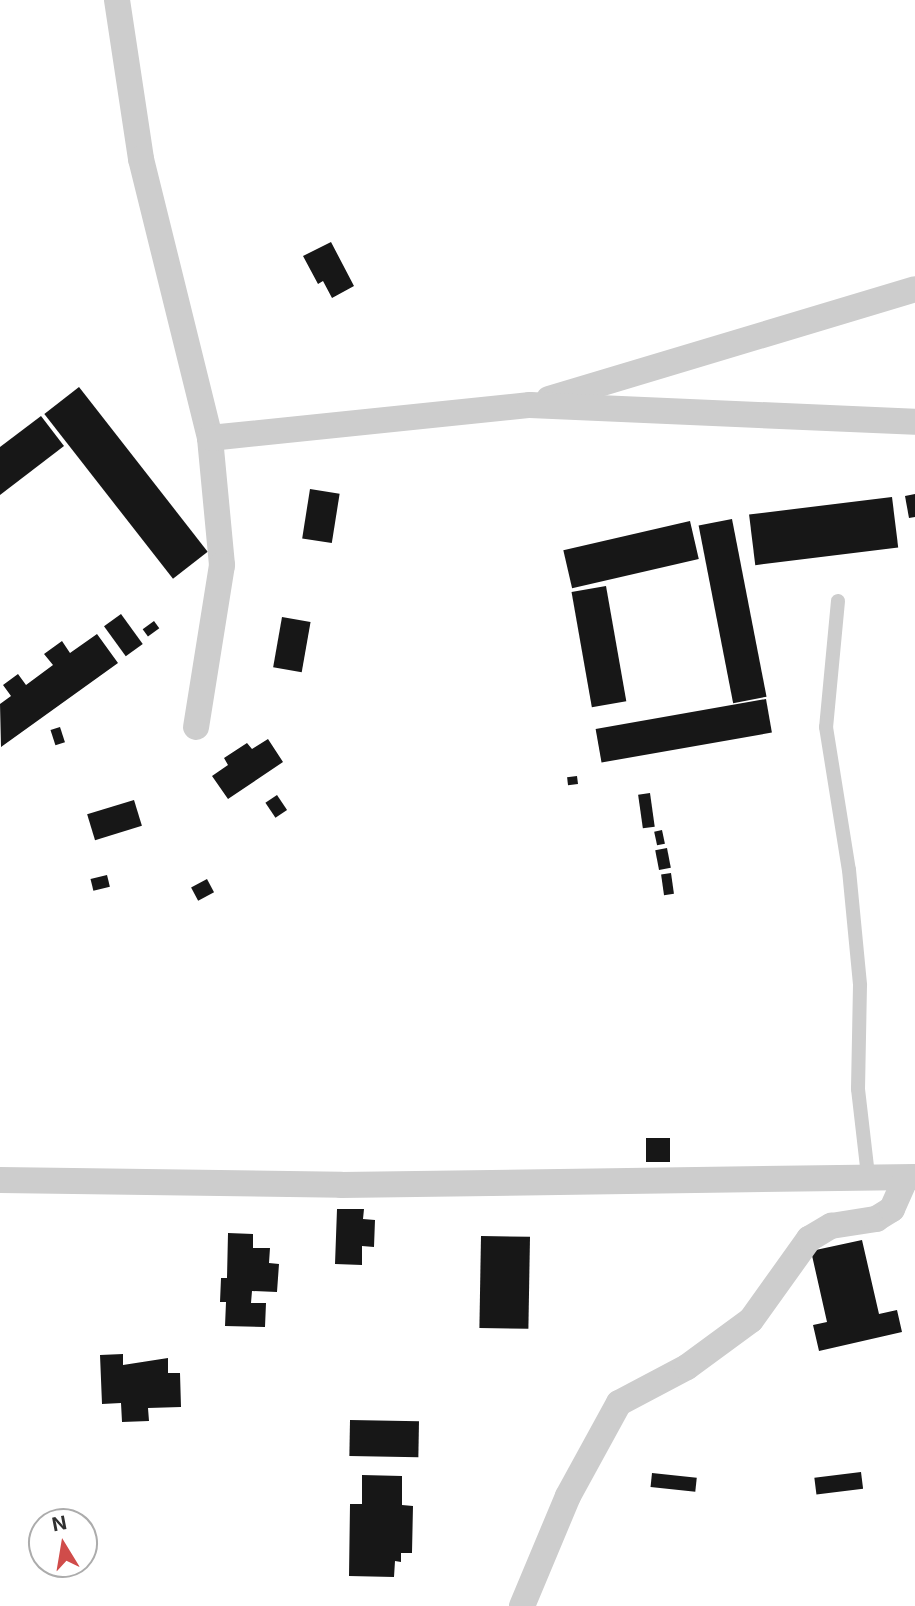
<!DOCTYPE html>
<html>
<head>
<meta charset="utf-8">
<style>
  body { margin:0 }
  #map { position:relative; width:915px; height:1606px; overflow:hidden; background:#fff; font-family:Inter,sans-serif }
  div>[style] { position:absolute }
  .building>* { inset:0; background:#171717; transform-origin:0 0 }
  .lane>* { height:14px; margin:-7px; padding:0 7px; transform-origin:7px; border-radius:7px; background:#cdcdcd }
  .street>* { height:26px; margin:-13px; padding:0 13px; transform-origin:13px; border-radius:13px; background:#cdcdcd }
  span { translate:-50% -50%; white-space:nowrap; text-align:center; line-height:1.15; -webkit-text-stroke:7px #fff; paint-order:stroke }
  .north { position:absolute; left:28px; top:1508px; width:70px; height:70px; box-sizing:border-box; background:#fff; border:2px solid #acacac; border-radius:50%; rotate:349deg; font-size:19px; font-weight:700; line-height:28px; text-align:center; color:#303030 }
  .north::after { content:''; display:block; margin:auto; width:24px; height:32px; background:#d04c4a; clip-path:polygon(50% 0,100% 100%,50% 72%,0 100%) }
</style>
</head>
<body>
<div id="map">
  <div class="building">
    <i style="clip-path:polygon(331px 242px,354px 286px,332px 298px,323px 281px,318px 284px,303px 256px)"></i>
    <i style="left:79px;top:387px;width:209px;height:44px;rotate:52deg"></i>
    <i style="clip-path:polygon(41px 416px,64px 446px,0 495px,0 447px)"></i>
    <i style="left:310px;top:489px;width:30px;height:50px;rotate:9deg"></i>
    <i style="clip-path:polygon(915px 494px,915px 517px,909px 518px,905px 496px)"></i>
    <i style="left:892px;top:497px;width:51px;height:144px;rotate:83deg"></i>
    <i style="left:732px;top:519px;width:181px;height:34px;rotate:79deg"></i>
    <i style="left:690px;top:521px;width:39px;height:130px;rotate:77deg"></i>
    <i style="left:606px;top:586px;width:117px;height:35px;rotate:80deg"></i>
    <i style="left:121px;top:614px;width:37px;height:21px;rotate:54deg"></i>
    <i style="left:282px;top:617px;width:29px;height:51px;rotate:10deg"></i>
    <i style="left:154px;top:621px;width:9px;height:14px;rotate:54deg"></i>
    <i style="clip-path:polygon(97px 634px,118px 663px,1px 747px,0 704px,11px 696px,3px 685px,18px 674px,26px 685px,53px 665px,44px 654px,62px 641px,70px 653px)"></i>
    <i style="left:766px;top:699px;width:34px;height:173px;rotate:80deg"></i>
    <i style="left:60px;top:727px;width:16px;height:10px;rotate:72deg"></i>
    <i style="clip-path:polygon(268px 739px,283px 762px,228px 799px,212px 776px,228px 765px,224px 758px,247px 743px,252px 749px)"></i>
    <i style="left:577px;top:776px;width:8px;height:10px;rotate:83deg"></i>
    <i style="left:650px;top:793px;width:34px;height:12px;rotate:82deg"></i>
    <i style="left:277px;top:795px;width:18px;height:14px;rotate:56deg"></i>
    <i style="left:134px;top:800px;width:27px;height:49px;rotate:73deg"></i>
    <i style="left:662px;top:830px;width:14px;height:8px;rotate:78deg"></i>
    <i style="left:667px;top:848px;width:20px;height:12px;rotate:79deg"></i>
    <i style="left:671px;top:873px;width:21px;height:10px;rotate:82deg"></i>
    <i style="left:107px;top:875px;width:12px;height:17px;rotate:76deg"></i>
    <i style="left:207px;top:879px;width:15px;height:18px;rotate:62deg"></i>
    <i style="left:646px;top:1138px;width:24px;height:24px"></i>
    <i style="clip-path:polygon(337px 1209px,364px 1209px,363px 1219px,375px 1220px,374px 1247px,362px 1246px,362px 1265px,335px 1264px)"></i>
    <i style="clip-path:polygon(228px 1233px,253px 1234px,253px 1248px,270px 1248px,269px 1263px,279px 1264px,277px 1292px,252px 1291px,251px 1303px,266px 1303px,265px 1327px,225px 1326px,226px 1302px,220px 1302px,221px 1278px,227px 1278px)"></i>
    <i style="left:481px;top:1236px;width:49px;height:92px;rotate:1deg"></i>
    <i style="clip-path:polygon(862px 1240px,879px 1314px,897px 1310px,902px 1332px,819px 1351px,813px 1325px,827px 1322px,811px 1251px)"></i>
    <i style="clip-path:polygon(123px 1354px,123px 1365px,168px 1358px,168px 1373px,180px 1373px,181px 1407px,148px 1408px,149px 1421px,122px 1422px,121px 1403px,102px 1404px,100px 1355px)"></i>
    <i style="left:350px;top:1420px;width:69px;height:36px;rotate:1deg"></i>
    <i style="left:861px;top:1472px;width:17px;height:47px;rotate:83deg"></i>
    <i style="left:652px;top:1473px;width:45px;height:14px;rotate:6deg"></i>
    <i style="clip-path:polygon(362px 1475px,402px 1476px,402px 1505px,413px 1506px,412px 1553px,401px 1553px,401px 1562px,395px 1561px,394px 1577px,349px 1576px,350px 1504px,362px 1504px)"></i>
  </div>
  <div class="lane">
    <i style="left:838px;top:601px;width:127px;rotate:95.4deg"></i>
    <i style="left:826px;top:727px;width:145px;rotate:80.9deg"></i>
    <i style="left:849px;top:870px;width:116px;rotate:84.5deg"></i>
    <i style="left:860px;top:985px;width:104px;rotate:91.1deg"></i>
    <i style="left:858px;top:1089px;width:88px;rotate:83.4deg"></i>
  </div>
  <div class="street">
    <i style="left:117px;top:0;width:161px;rotate:81.4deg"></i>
    <i style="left:141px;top:159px;width:287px;rotate:76.1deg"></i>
    <i style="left:210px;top:438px;width:128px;rotate:84.6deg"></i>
    <i style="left:222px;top:565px;width:164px;rotate:99.1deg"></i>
    <i style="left:549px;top:399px;width:382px;rotate:-16.7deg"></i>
    <i style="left:210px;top:438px;width:322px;rotate:-5.9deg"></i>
    <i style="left:530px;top:405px;width:385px;rotate:2.5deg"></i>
    <i style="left:0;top:1180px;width:341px;rotate:0.8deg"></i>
    <i style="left:341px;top:1185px;width:574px;rotate:-0.8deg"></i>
    <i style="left:522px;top:1606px;width:119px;rotate:-67.3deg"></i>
    <i style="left:568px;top:1496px;width:106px;rotate:-61.3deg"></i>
    <i style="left:619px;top:1403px;width:77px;rotate:-27.9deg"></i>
    <i style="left:687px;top:1367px;width:79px;rotate:-36.3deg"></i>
    <i style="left:751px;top:1320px;width:100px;rotate:-54.4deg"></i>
    <i style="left:809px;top:1239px;width:26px;rotate:-31deg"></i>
    <i style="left:831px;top:1226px;width:46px;rotate:-8.8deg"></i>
    <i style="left:876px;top:1219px;width:19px;rotate:-32deg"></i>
    <i style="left:892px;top:1209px;width:34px;rotate:-66deg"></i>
  </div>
  <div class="north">N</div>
</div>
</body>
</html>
